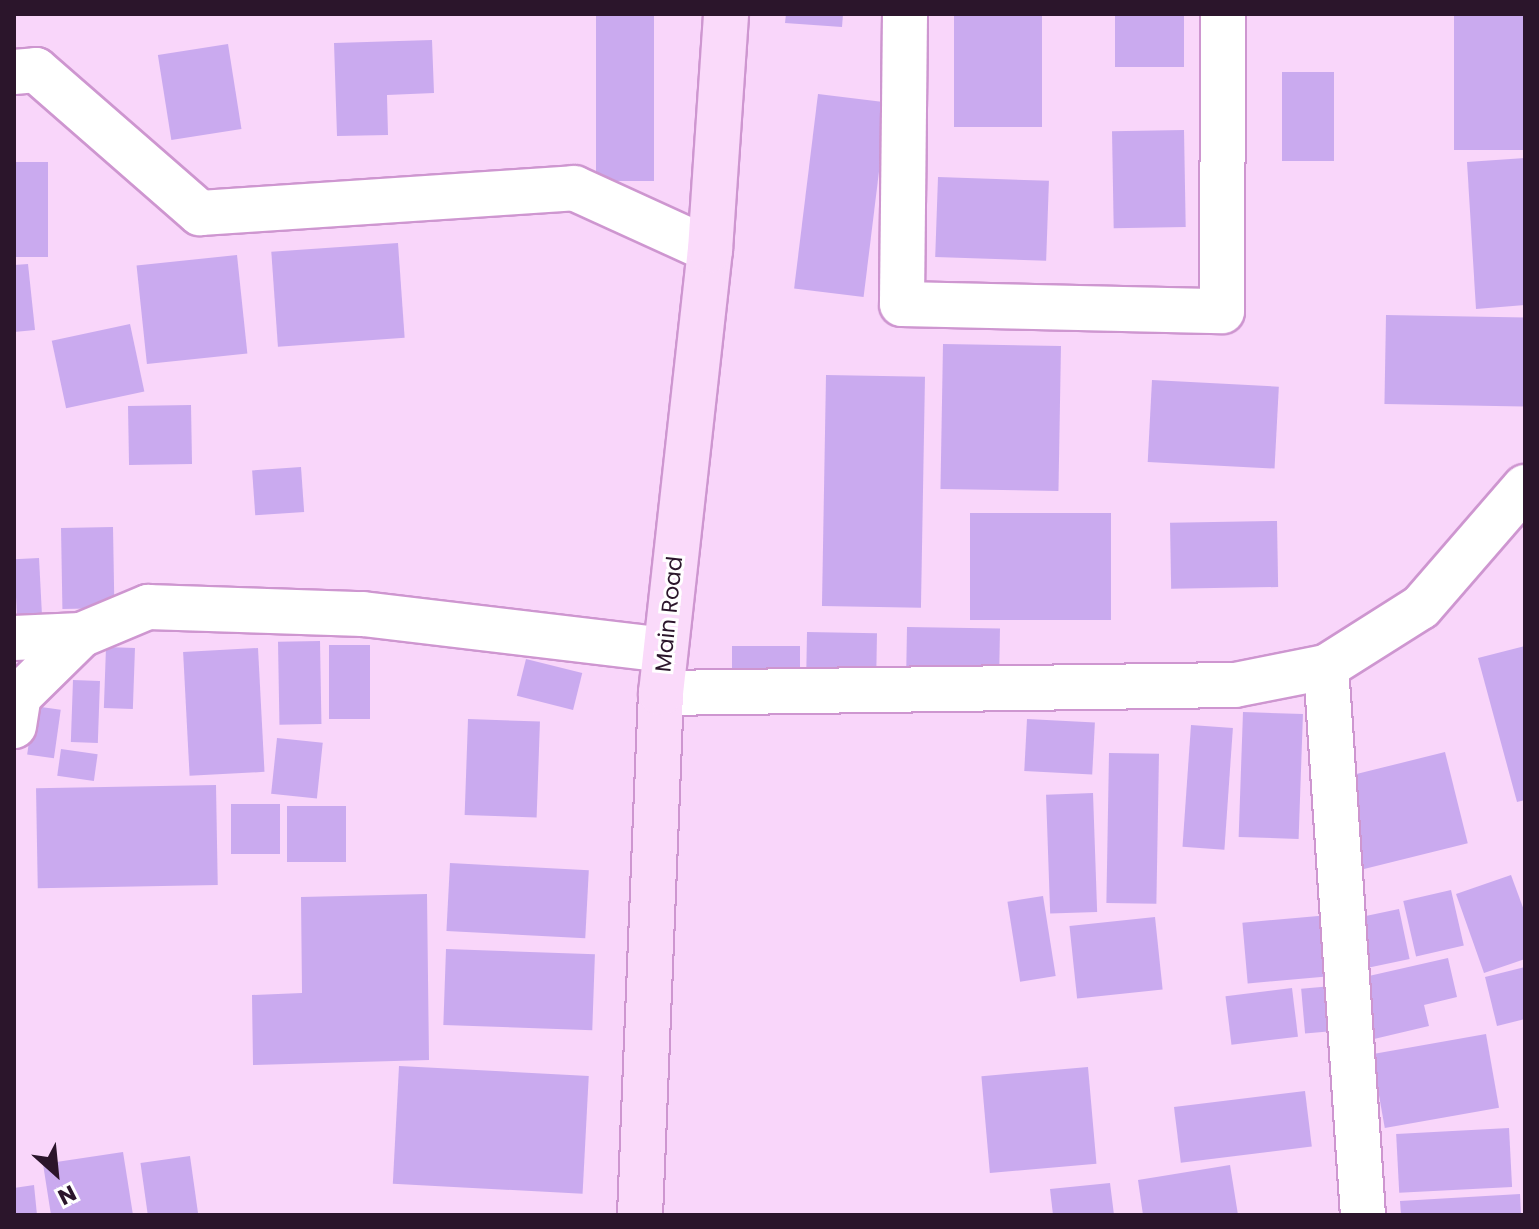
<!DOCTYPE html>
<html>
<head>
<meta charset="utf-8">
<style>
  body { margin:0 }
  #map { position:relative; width:1539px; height:1229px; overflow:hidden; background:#f9d6fa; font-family:Poppins,sans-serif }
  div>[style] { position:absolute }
  .building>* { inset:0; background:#caaaef; transform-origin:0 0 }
  .roads { filter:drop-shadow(2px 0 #ce96d0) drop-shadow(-2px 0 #ce96d0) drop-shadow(0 2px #ce96d0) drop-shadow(0 -2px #ce96d0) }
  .minor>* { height:44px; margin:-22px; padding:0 22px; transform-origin:22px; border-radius:22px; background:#fff }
  .tertiary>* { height:44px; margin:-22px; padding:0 22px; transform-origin:22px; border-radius:22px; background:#fff }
  .primary>* { height:44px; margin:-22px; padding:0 22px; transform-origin:22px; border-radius:22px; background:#fadafa }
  span { translate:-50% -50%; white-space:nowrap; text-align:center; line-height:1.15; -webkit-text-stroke:6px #fff; paint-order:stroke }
  .street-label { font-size:22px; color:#2b152b }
  .frame { position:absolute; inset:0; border:16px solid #2b152b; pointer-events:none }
  .north { position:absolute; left:16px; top:1133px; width:80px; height:80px; -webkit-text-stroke:6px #fff; paint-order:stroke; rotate:153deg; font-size:22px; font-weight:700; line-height:32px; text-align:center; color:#2b152b }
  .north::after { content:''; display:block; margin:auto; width:28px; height:36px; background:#2b152b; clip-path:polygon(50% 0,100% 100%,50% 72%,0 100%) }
</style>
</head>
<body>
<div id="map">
  <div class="building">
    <i style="left:596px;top:14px;width:58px;height:167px"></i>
    <i style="clip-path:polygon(786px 14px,843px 14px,842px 27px,785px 23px)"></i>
    <i style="left:954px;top:14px;width:88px;height:113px"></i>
    <i style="left:1115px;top:14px;width:69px;height:53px"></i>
    <i style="left:1454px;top:14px;width:71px;height:136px"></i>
    <i style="clip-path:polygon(432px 40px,434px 93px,387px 95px,388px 135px,337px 136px,334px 43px)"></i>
    <i style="left:228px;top:44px;width:86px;height:71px;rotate:81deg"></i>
    <i style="left:1282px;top:72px;width:52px;height:89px"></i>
    <i style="left:818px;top:94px;width:70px;height:196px;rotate:7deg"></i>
    <i style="left:1184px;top:130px;width:97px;height:72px;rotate:89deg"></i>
    <i style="clip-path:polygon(1525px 158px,1525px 305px,1476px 309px,1467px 162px)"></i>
    <i style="left:14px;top:162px;width:34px;height:95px"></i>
    <i style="left:938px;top:177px;width:111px;height:80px;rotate:2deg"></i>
    <i style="left:398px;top:243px;width:95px;height:127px;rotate:86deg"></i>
    <i style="left:237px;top:255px;width:99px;height:101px;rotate:84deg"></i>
    <i style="clip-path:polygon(28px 264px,35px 330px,14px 332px,14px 265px)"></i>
    <i style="left:1386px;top:315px;width:139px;height:89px;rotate:1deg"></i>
    <i style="left:130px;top:324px;width:69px;height:80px;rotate:78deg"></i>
    <i style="left:943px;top:344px;width:118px;height:145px;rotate:1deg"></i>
    <i style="left:826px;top:375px;width:99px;height:231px;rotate:1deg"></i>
    <i style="left:1152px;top:380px;width:127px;height:82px;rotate:3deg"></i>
    <i style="left:191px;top:405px;width:59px;height:63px;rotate:89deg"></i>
    <i style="left:301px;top:467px;width:45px;height:49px;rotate:86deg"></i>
    <i style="left:1111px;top:513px;width:107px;height:141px;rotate:90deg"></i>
    <i style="left:1277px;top:521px;width:66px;height:107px;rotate:89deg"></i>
    <i style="left:113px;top:527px;width:81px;height:52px;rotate:89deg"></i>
    <i style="left:39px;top:558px;width:65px;height:25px;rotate:87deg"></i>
    <i style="left:907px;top:627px;width:93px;height:50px;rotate:1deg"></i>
    <i style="left:807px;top:632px;width:70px;height:44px;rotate:1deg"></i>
    <i style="left:320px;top:641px;width:83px;height:42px;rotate:89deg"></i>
    <i style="left:329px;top:645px;width:41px;height:74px"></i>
    <i style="left:732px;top:646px;width:68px;height:31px"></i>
    <i style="clip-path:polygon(1525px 646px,1525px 800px,1517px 802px,1478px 658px)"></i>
    <i style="left:106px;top:647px;width:29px;height:61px;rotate:2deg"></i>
    <i style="left:258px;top:648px;width:124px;height:75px;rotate:87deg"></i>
    <i style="left:526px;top:659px;width:58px;height:38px;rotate:14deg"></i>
    <i style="left:73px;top:680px;width:27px;height:62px;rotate:2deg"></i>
    <i style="left:34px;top:706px;width:27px;height:49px;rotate:8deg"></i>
    <i style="left:1243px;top:712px;width:60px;height:125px;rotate:2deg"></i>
    <i style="left:468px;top:719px;width:72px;height:96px;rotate:2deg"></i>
    <i style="left:1027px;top:719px;width:68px;height:52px;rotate:3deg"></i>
    <i style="left:1191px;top:725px;width:42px;height:122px;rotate:4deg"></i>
    <i style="left:277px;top:738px;width:46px;height:56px;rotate:6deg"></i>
    <i style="left:61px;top:749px;width:37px;height:27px;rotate:8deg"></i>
    <i style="left:1445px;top:752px;width:94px;height:111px;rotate:76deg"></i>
    <i style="left:1109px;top:753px;width:50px;height:150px;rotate:1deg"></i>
    <i style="left:216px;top:785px;width:100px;height:180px;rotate:89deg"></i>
    <i style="left:1093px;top:793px;width:119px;height:47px;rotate:88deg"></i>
    <i style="left:231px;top:804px;width:49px;height:50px"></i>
    <i style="left:287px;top:806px;width:59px;height:56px"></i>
    <i style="left:450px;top:863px;width:139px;height:68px;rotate:3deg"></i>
    <i style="clip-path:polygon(1511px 875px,1525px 913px,1525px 959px,1484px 973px,1456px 894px)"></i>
    <i style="left:1451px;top:890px;width:57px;height:49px;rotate:77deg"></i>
    <i style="clip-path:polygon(427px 894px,429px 1060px,253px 1065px,252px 995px,302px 993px,301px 897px)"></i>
    <i style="left:1043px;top:896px;width:81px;height:36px;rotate:81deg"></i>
    <i style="left:1399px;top:909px;width:51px;height:51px;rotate:78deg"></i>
    <i style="left:1341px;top:914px;width:61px;height:99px;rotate:85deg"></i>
    <i style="left:1155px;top:917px;width:73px;height:86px;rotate:84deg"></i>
    <i style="left:446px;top:949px;width:149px;height:76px;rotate:2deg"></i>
    <i style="clip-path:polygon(1448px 958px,1457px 997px,1424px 1005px,1429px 1026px,1374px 1039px,1360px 978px)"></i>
    <i style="clip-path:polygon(1525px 967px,1525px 1019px,1497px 1026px,1485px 977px)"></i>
    <i style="left:1344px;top:985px;width:45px;height:43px;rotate:85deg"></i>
    <i style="left:1292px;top:988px;width:49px;height:67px;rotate:83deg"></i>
    <i style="left:1486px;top:1034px;width:75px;height:116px;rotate:80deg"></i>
    <i style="left:399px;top:1066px;width:190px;height:118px;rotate:3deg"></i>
    <i style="left:1088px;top:1067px;width:97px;height:107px;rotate:85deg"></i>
    <i style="left:1305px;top:1091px;width:56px;height:132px;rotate:83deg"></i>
    <i style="left:1509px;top:1128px;width:59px;height:113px;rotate:87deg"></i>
    <i style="clip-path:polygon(123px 1152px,133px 1215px,51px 1215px,43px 1164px)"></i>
    <i style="left:190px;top:1156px;width:60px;height:50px;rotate:82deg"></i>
    <i style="clip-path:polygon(1230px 1165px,1238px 1215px,1143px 1215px,1138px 1180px)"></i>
    <i style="clip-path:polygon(1110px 1183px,1114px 1215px,1053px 1215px,1050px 1189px)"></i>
    <i style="clip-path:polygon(34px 1185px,37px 1215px,14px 1215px,14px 1188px)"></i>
    <i style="clip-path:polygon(1520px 1194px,1521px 1215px,1401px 1215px,1400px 1201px)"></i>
  </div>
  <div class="roads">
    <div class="minor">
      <i style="left:905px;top:14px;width:290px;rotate:90.6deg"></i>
      <i style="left:902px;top:304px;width:320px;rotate:1.3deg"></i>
      <i style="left:1222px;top:311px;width:297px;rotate:-89.8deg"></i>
      <i style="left:14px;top:72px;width:22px;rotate:-5deg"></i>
      <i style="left:36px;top:70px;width:218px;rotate:41.1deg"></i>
      <i style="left:200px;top:213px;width:375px;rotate:-3.8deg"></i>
      <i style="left:574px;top:188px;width:149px;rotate:24.5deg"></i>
      <i style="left:14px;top:638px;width:67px;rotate:-2.6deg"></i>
      <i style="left:1326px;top:667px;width:549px;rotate:86.14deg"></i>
      <i style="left:14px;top:726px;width:30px;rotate:-81deg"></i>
      <i style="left:19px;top:696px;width:87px;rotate:-44.5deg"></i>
      <i style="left:81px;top:635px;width:73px;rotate:-22.7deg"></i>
      <i style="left:148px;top:607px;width:215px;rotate:1.9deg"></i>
      <i style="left:363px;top:614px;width:303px;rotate:6.8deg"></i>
    </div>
    <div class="tertiary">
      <i style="left:661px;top:693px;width:574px;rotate:-0.8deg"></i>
      <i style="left:1235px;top:685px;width:93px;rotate:-11.2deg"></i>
      <i style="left:1326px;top:667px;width:112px;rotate:-32.3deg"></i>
      <i style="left:1421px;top:607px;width:159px;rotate:-49.1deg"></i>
    </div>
    <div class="primary">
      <i style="left:640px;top:1215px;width:522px;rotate:-87.7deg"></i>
      <i style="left:661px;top:693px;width:446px;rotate:-83.7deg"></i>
      <i style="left:710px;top:250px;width:237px;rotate:-86.1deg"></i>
    </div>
  </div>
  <div class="street-label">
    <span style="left:669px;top:614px;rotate:-84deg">Main Road</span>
  </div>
  <div class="frame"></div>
  <div class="north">N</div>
</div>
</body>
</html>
